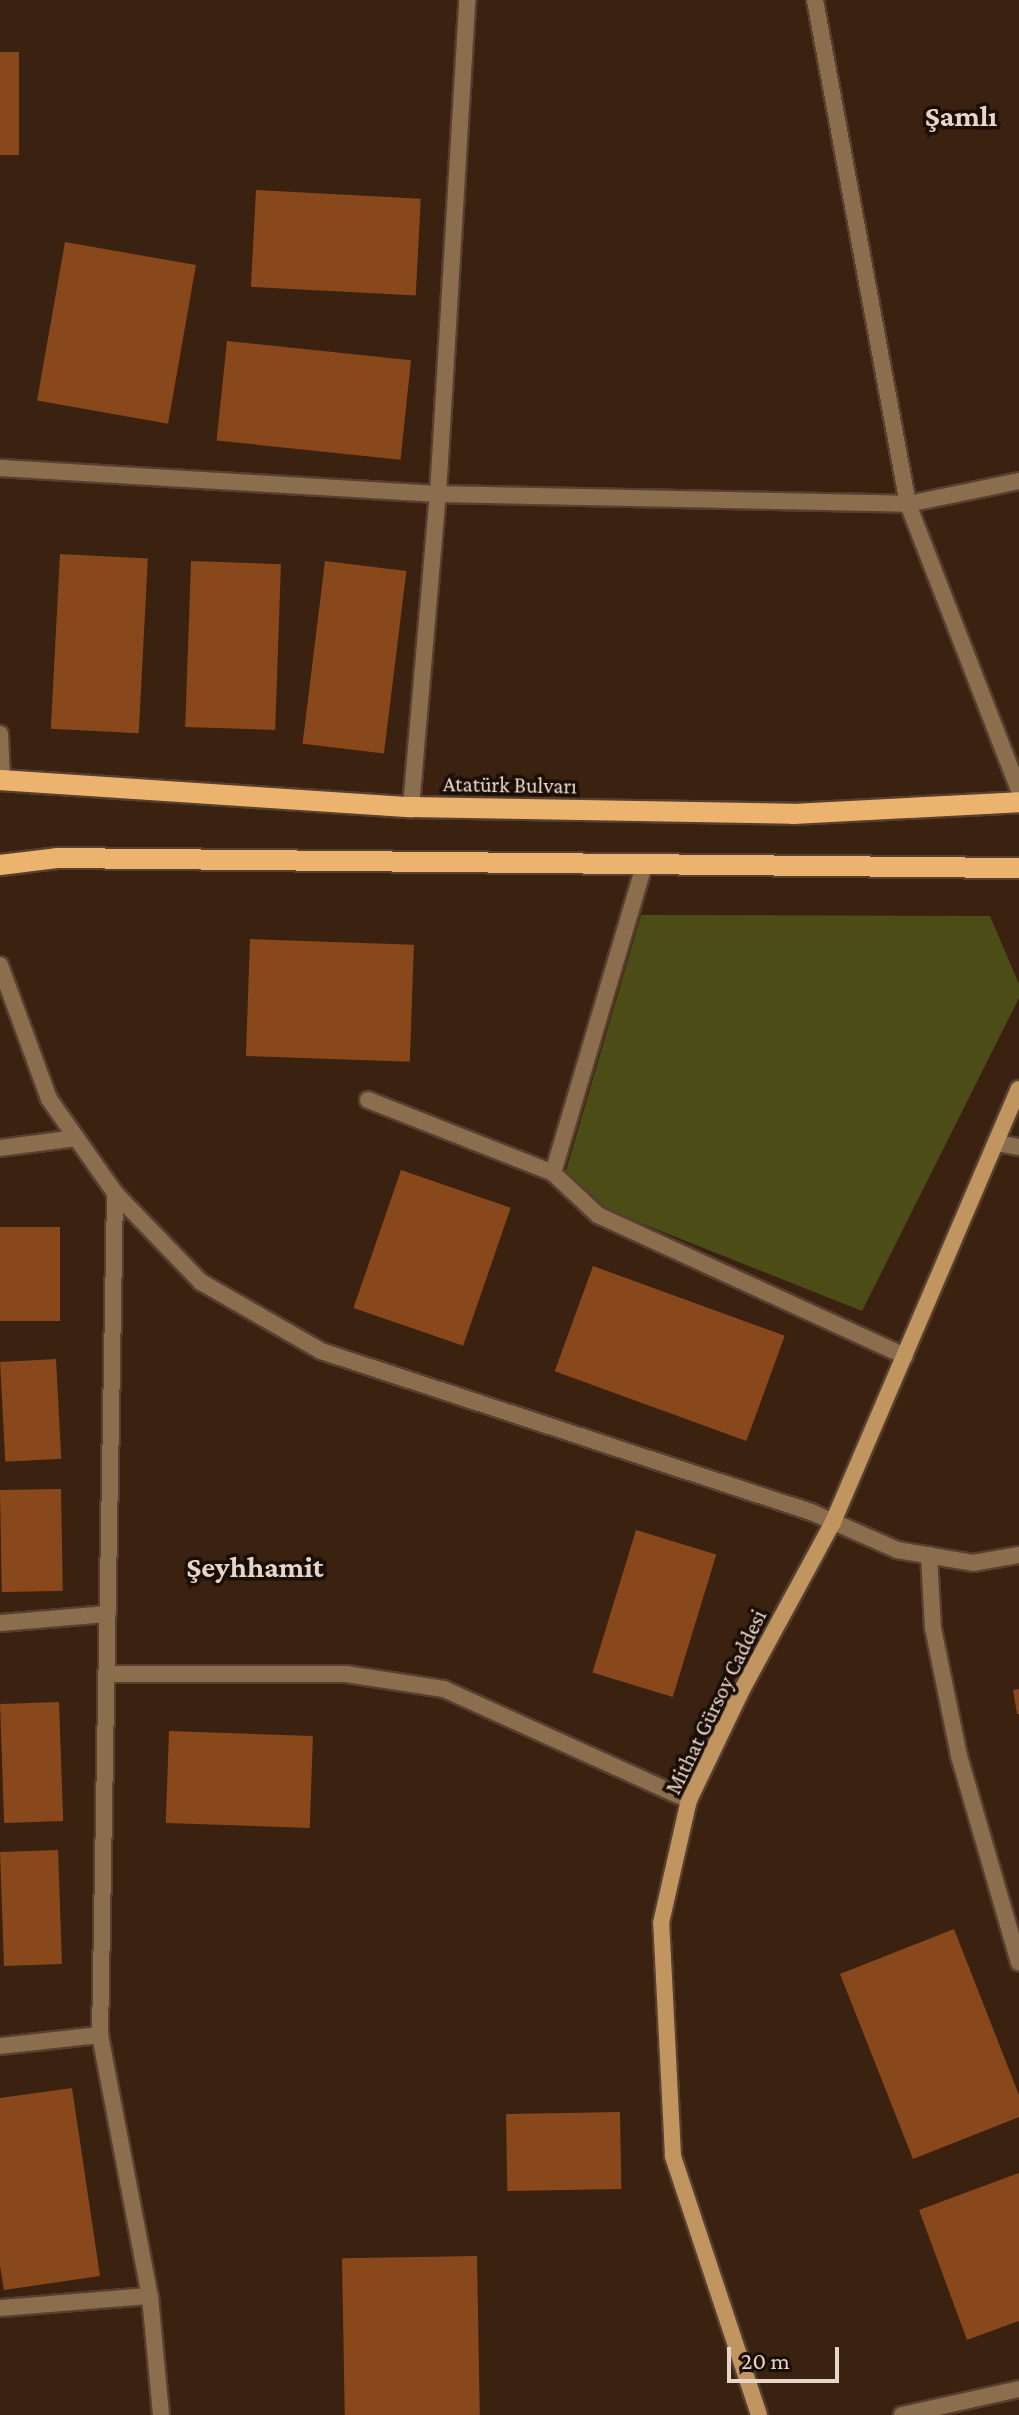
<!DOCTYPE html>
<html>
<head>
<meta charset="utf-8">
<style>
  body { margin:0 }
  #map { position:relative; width:1019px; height:2415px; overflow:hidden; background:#3b2110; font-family:"Crimson Pro",serif }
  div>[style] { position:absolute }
  .green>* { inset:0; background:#4b4c16 }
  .building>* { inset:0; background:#88481c; transform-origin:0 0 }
  .roads { filter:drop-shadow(2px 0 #573e2e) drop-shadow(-2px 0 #573e2e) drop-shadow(0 2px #573e2e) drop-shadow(0 -2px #573e2e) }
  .service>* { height:16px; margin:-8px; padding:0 8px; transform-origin:8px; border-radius:8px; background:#8a6e4e }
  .minor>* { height:16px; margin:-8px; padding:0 8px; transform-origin:8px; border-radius:8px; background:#8a6e4e }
  .tertiary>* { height:16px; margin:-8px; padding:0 8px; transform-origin:8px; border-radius:8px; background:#8a6e4e }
  .secondary>* { height:16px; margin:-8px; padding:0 8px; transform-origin:8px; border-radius:8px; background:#c19560 }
  .primary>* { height:20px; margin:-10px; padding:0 10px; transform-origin:10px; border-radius:10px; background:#ecb36e }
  span { translate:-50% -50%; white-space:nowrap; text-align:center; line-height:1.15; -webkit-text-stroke:7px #1a0e07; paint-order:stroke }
  .street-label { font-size:22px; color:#e7d5ca }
  .district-label { font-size:30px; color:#e7d5ca; font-weight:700 }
  .scale { position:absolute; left:727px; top:2347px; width:112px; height:36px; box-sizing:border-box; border:4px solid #e7d5ca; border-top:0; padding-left:10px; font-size:24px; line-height:28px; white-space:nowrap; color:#e7d5ca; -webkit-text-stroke:6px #1a0e07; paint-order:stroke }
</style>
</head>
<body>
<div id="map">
  <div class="green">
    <i style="clip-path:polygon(641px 915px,990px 916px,1019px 984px,1019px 998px,862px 1311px,560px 1191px)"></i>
  </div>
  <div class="building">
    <i style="left:0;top:52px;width:19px;height:103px"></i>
    <i style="left:256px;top:190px;width:165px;height:97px;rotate:3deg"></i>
    <i style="left:65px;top:242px;width:133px;height:161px;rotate:10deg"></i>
    <i style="left:227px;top:341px;width:185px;height:100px;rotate:6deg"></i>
    <i style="left:60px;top:554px;width:88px;height:175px;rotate:3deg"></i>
    <i style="left:191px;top:561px;width:90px;height:166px;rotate:2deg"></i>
    <i style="left:325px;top:561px;width:82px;height:184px;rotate:7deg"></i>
    <i style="left:250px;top:939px;width:164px;height:117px;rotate:2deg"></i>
    <i style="left:401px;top:1170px;width:116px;height:146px;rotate:19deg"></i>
    <i style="left:60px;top:1227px;width:94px;height:60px;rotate:90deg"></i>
    <i style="left:593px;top:1266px;width:204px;height:112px;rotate:20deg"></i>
    <i style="left:56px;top:1359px;width:100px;height:56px;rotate:87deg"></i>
    <i style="left:61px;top:1489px;width:102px;height:61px;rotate:89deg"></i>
    <i style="left:636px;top:1530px;width:84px;height:149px;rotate:17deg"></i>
    <i style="clip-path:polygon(1019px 1689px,1019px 1714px,1017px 1714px,1013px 1690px)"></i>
    <i style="left:59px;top:1702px;width:119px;height:59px;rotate:88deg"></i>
    <i style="left:169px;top:1731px;width:144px;height:92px;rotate:2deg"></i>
    <i style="left:58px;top:1850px;width:114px;height:58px;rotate:88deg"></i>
    <i style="clip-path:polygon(954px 1929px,1019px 2095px,1019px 2117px,913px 2159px,840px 1974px)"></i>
    <i style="clip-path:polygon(72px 2088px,100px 2276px,4px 2290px,0 2266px,0 2098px)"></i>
    <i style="left:620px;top:2112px;width:77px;height:114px;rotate:89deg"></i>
    <i style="clip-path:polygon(1019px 2173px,1019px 2321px,967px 2340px,919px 2210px)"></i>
    <i style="left:477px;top:2256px;width:159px;height:135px;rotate:89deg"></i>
  </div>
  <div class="roads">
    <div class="service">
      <i style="left:368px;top:1100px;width:199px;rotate:21.5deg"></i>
      <i style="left:553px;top:1173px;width:62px;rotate:43deg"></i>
      <i style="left:598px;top:1215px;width:338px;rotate:24.7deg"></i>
      <i style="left:553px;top:1173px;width:321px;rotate:-73.5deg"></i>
    </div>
    <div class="minor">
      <i style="left:815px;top:0;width:513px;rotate:79.55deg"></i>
      <i style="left:908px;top:504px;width:307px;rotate:68.8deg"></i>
      <i style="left:0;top:468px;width:439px;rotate:3.4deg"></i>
      <i style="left:438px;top:494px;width:470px;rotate:1.2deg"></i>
      <i style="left:908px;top:504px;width:113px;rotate:-11.7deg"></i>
      <i style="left:0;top:734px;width:46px;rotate:87.5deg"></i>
      <i style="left:411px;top:807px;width:314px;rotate:-85.1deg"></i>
      <i style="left:438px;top:494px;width:495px;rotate:-86.6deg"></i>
      <i style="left:996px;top:1143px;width:23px;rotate:10deg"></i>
      <i style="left:0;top:1148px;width:77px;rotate:-7.5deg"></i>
      <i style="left:115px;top:1193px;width:842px;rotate:91.02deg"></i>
      <i style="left:100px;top:2035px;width:266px;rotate:79.2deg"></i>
      <i style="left:150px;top:2296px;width:120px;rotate:84.7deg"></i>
      <i style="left:929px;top:1555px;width:73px;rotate:86.9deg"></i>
      <i style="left:933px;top:1628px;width:131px;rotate:78.5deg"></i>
      <i style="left:959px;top:1756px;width:215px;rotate:73.8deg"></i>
      <i style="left:0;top:1623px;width:108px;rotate:-4.8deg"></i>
      <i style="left:107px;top:1674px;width:239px"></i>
      <i style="left:346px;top:1674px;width:99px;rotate:8.7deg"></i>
      <i style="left:444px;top:1689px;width:269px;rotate:24.4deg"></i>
      <i style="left:0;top:2046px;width:101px;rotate:-6.3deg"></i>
      <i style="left:0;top:2308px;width:150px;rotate:-4.6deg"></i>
      <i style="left:902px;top:2415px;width:120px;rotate:-12.5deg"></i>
    </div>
    <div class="tertiary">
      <i style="left:0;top:965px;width:143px;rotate:69.9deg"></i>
      <i style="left:49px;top:1099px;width:115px;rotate:54.9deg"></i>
      <i style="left:115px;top:1193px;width:124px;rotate:46deg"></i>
      <i style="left:201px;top:1282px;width:138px;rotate:29.9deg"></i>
      <i style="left:321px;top:1351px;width:516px;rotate:18.19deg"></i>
      <i style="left:811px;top:1512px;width:94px;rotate:23.8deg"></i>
      <i style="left:897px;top:1550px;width:77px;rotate:9.7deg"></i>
      <i style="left:973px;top:1563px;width:47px;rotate:-9.9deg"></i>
    </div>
    <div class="secondary">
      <i style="left:759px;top:2415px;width:273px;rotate:-108.4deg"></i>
      <i style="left:673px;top:2156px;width:233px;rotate:-92.9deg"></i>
      <i style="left:661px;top:1923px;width:126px;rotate:-77.2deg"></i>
      <i style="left:689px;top:1800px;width:124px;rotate:-64.3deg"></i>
      <i style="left:743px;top:1688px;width:189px;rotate:-61.5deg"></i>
      <i style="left:833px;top:1522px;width:471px;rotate:-66.8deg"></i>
    </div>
    <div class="primary">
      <i style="left:0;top:780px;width:412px;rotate:3.8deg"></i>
      <i style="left:411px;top:807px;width:382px;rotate:1deg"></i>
      <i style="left:793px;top:814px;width:226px;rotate:-3deg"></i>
      <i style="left:0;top:865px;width:57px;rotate:-7deg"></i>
      <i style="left:57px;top:858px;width:962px;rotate:0.6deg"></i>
    </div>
  </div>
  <div class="street-label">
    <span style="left:510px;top:785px;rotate:1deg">Atatürk Bulvarı</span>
    <span style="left:716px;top:1702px;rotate:-64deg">Mithat Gürsoy Caddesi</span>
  </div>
  <div class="district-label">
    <span style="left:961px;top:116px">Şamlı</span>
    <span style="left:255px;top:1567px">Şeyhhamit</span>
  </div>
  <div class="scale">20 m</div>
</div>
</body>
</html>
